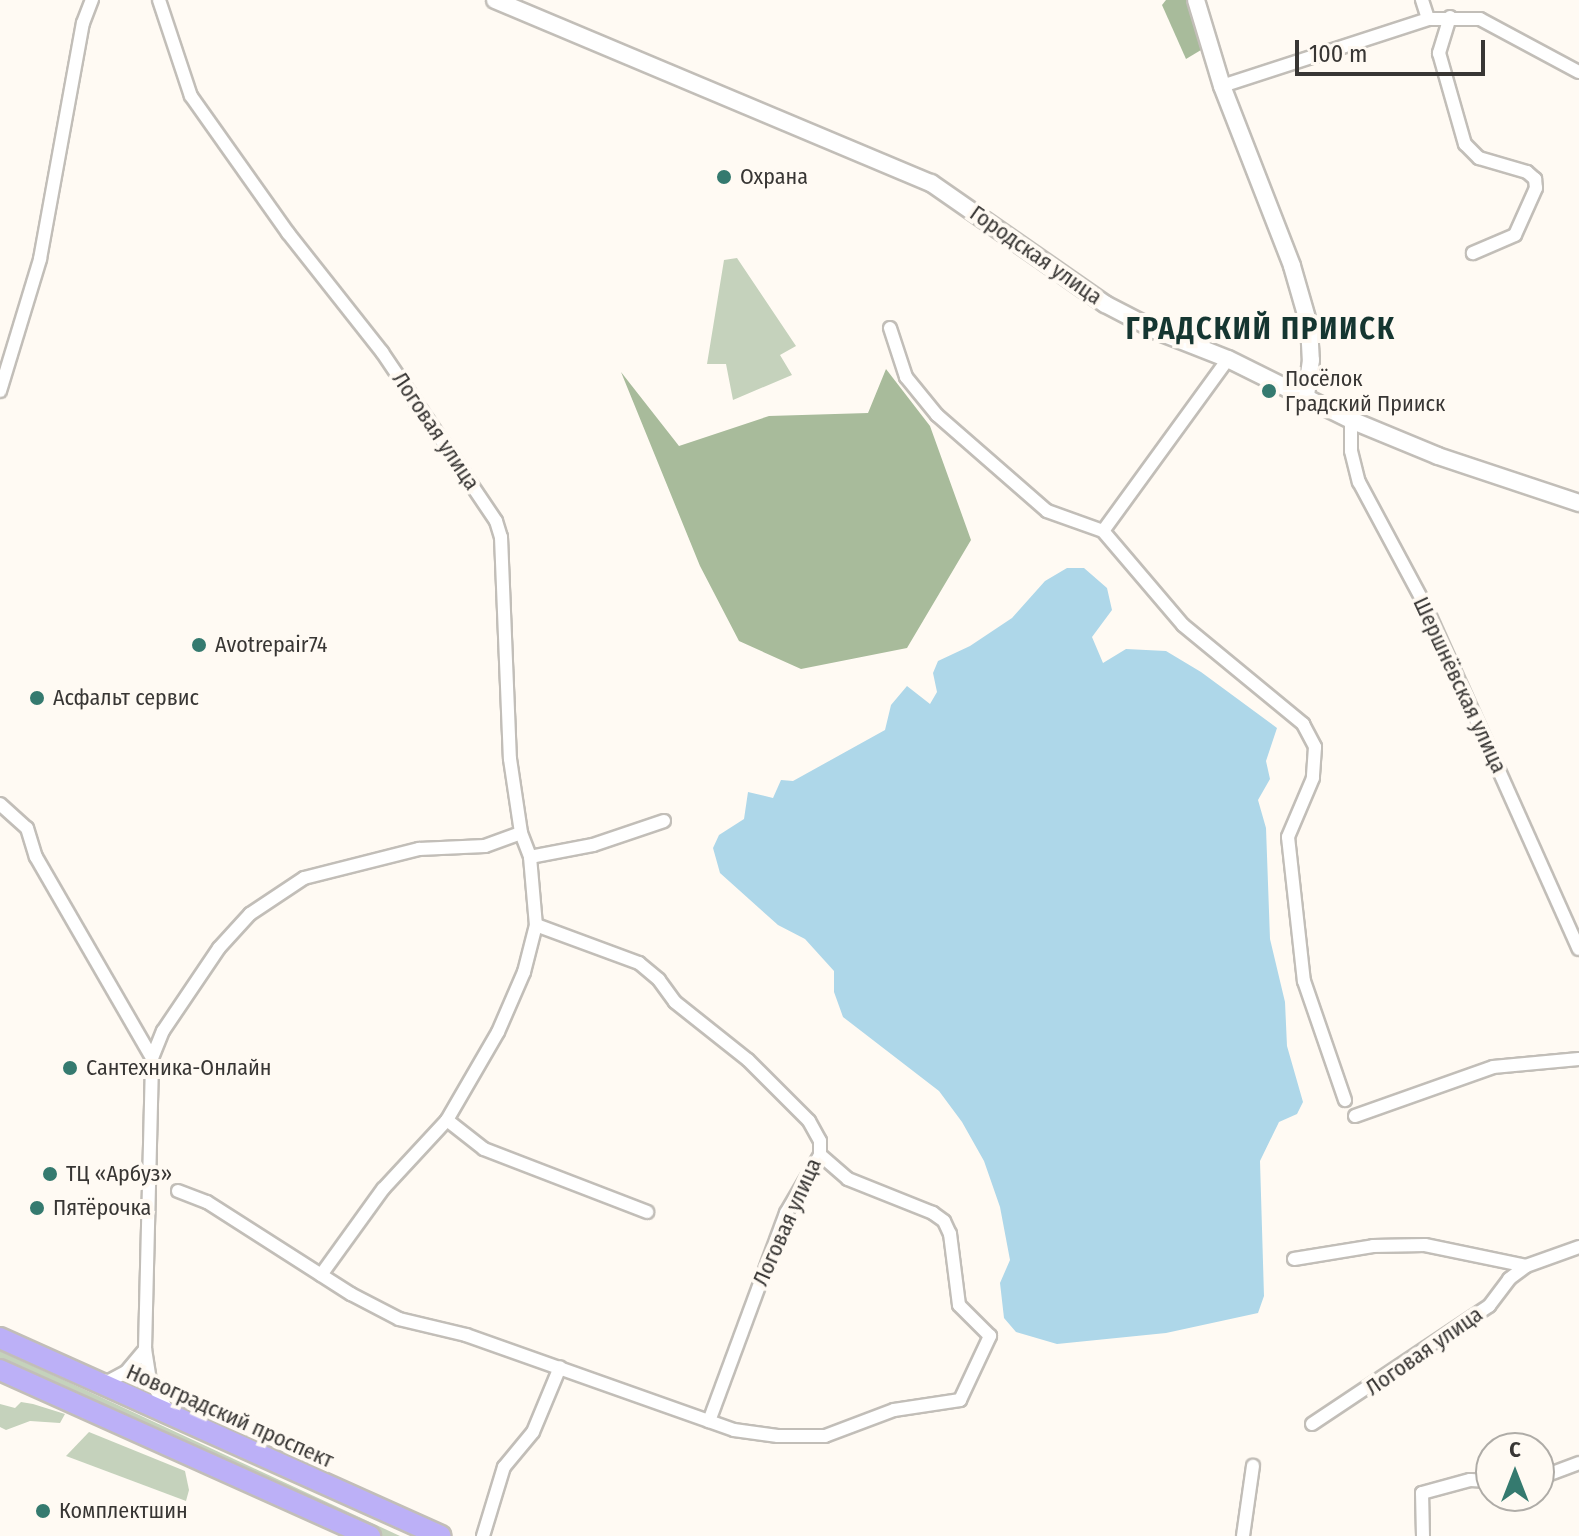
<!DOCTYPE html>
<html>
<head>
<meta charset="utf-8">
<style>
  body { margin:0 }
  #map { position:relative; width:1579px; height:1536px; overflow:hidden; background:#fffaf3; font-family:"Fira Sans Condensed",sans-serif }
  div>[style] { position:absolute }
  .green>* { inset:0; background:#c5d2bc }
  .forest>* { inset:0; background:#a8bb9b }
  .water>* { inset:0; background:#aed7e9 }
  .roads { filter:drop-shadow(2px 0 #c2beb8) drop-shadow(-2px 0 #c2beb8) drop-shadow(0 2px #c2beb8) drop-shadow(0 -2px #c2beb8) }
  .minor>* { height:12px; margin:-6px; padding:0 6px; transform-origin:6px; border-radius:6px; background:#fff }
  .tertiary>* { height:16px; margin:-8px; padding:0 8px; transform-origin:8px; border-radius:8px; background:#fff }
  .primary>* { height:20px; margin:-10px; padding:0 10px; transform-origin:10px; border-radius:10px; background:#bcb0f7 }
  .dots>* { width:22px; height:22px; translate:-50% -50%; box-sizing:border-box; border:4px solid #fffaf3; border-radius:50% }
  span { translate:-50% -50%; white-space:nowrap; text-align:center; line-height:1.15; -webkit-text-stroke:8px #fffaf3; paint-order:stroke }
  .poi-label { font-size:22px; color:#383634 }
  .left { translate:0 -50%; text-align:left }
  .street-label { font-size:22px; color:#383634 }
  .district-label { font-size:30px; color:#153631; font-weight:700; letter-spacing:2px }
  .north { position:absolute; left:1475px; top:1432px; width:80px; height:80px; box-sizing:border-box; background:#fffaf3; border:2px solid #afaca7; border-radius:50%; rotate:0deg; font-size:22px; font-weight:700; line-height:32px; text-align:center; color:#383634 }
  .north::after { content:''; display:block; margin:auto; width:28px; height:36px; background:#357a6f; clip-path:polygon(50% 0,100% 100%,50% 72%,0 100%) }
  .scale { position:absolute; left:1295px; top:40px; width:190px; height:36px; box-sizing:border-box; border:4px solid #383634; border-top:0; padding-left:10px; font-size:24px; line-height:28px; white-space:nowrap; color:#383634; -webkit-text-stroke:6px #fffaf3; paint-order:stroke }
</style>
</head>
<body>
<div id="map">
  <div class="green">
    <i style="clip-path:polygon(737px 258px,796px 346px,780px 355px,792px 375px,733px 400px,726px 364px,707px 364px,724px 260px)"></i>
    <i style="clip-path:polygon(0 1351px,51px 1374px,400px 1536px,376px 1536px,0 1363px)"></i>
    <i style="clip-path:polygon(21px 1402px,33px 1404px,65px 1414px,60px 1423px,30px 1421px,6px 1430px,0 1427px,0 1404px,15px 1408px)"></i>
    <i style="clip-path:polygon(89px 1432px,185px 1471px,189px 1490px,186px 1501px,66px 1456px)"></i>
  </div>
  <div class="forest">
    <i style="clip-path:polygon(1166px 0,1190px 0,1206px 47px,1186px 59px,1162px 5px)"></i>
    <i style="clip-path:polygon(886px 369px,930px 426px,971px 540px,907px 648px,801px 669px,739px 641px,700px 566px,621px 372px,679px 446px,769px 416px,868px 413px)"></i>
  </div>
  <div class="water">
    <i style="clip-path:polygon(1067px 568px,1084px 568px,1107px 588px,1112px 610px,1092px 637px,1103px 663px,1126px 649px,1166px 651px,1201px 672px,1277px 728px,1266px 761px,1270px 779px,1258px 800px,1266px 828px,1270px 939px,1285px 1002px,1287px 1046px,1303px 1102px,1297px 1114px,1279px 1122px,1260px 1161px,1264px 1296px,1258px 1313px,1166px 1333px,1057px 1344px,1016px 1332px,1004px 1318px,1000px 1283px,1010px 1260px,1000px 1207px,984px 1161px,962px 1122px,939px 1091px,843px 1017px,834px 992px,834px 971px,805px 939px,778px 925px,720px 873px,713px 848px,719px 835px,744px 819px,748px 792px,773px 798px,781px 780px,793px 781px,885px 730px,891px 705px,907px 686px,930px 704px,937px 692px,933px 673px,938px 661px,970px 646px,1012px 618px,1045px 581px)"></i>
  </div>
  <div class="roads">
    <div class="minor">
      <i style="left:159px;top:0;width:101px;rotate:71.6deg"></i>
      <i style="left:191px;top:96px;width:168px;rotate:54.7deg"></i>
      <i style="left:288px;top:233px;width:152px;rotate:51.7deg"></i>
      <i style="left:382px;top:352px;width:204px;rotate:56deg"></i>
      <i style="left:496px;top:521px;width:17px;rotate:73deg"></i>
      <i style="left:501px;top:537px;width:222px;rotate:87.7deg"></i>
      <i style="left:510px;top:759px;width:75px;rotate:81.5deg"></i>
      <i style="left:521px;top:833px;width:26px;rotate:69deg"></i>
      <i style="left:530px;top:857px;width:68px;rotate:85deg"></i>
      <i style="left:536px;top:925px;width:49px;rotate:104.3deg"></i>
      <i style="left:524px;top:972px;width:65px;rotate:113.4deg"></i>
      <i style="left:498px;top:1032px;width:102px;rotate:120.1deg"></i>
      <i style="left:447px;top:1120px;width:94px;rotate:132.8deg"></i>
      <i style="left:383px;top:1189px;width:106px;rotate:125.8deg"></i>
      <i style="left:1422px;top:0;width:20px;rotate:72deg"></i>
      <i style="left:1428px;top:19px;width:52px"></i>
      <i style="left:1480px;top:19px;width:112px;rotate:28.2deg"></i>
      <i style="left:1450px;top:17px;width:38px;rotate:107deg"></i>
      <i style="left:1439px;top:53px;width:95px;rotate:74.1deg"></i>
      <i style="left:1465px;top:144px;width:20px;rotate:45deg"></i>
      <i style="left:1479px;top:158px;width:50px;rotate:16.3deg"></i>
      <i style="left:1527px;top:172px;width:11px;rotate:41deg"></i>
      <i style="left:1535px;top:179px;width:9px;rotate:84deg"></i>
      <i style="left:1536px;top:188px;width:51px;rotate:114.1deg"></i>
      <i style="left:1515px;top:235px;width:46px;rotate:156.8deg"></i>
      <i style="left:1222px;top:86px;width:217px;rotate:-18deg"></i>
      <i style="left:890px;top:328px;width:52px;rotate:71.9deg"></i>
      <i style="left:906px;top:377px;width:49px;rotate:50.8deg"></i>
      <i style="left:937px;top:415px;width:146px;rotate:41.1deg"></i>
      <i style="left:1047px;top:511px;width:59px;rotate:19.7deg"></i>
      <i style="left:1103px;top:531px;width:123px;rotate:49.6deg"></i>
      <i style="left:1183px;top:625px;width:156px;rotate:39.5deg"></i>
      <i style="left:1303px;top:724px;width:26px;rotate:62deg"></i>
      <i style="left:1315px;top:747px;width:31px;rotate:94deg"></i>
      <i style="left:1313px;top:778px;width:64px;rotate:113deg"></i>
      <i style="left:1288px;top:837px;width:145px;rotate:83.7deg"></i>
      <i style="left:1304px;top:981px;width:126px;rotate:71deg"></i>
      <i style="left:0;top:391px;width:138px;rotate:-73.1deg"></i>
      <i style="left:40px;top:259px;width:240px;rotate:-79.7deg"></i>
      <i style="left:83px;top:23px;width:25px;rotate:-69deg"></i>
      <i style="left:1351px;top:420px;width:31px;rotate:90deg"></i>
      <i style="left:1351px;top:451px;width:32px;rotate:76deg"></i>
      <i style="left:1359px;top:482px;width:137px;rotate:61.8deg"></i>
      <i style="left:1424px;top:603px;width:379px;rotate:65.9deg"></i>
      <i style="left:1103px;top:531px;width:213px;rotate:-54deg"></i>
      <i style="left:0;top:804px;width:36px;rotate:42deg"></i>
      <i style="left:27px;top:828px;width:30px;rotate:73deg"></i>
      <i style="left:36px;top:857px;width:232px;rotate:60deg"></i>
      <i style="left:530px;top:857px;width:64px;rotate:-10.8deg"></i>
      <i style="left:593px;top:845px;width:75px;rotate:-18.7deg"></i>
      <i style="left:536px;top:925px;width:110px;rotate:20.3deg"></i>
      <i style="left:639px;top:963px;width:26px;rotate:40deg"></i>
      <i style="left:659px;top:980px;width:27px;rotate:54deg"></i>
      <i style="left:675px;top:1002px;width:93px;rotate:38.5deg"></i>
      <i style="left:748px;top:1060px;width:86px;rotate:45deg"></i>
      <i style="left:809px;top:1121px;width:23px;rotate:61deg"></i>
      <i style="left:820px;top:1141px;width:14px;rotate:90deg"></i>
      <i style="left:820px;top:1155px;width:67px;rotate:120.4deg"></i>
      <i style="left:786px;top:1213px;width:222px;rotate:110.3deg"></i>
      <i style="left:1355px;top:1116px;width:146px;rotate:-19.5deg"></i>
      <i style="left:1493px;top:1067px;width:86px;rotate:-5.3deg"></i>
      <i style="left:447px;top:1120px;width:47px;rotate:38.1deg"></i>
      <i style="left:484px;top:1149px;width:175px;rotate:21.1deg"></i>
      <i style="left:178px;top:1191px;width:31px;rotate:21deg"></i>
      <i style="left:207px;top:1202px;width:171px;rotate:32.6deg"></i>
      <i style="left:351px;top:1294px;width:54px;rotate:27.5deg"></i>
      <i style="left:399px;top:1319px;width:69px;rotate:13.4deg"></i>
      <i style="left:466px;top:1335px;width:284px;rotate:19.5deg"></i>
      <i style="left:734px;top:1430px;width:44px;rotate:7.8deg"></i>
      <i style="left:778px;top:1436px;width:47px"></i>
      <i style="left:825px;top:1436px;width:74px;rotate:-20.6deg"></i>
      <i style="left:894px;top:1410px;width:67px;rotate:-8.6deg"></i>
      <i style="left:960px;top:1400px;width:71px;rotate:-64.9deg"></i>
      <i style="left:990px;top:1336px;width:44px;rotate:-135deg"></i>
      <i style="left:959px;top:1305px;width:72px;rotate:-97.2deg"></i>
      <i style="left:950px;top:1234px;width:14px;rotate:-115deg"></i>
      <i style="left:944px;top:1221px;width:14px;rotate:-144deg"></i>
      <i style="left:933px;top:1213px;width:92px;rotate:-158.2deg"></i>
      <i style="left:848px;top:1179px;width:37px;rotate:-139deg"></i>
      <i style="left:1294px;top:1259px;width:80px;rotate:-9.3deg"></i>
      <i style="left:1373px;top:1246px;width:52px;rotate:-1.1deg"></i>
      <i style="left:1425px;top:1245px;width:103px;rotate:11.7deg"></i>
      <i style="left:1526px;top:1266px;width:56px;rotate:-19.7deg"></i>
      <i style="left:145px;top:1349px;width:291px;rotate:-88.6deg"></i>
      <i style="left:152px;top:1058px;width:29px;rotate:-68deg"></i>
      <i style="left:163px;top:1031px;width:100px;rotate:-56deg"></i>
      <i style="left:219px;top:948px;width:46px;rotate:-47.6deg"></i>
      <i style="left:250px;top:914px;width:65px;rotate:-33.7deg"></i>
      <i style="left:304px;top:878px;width:119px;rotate:-14.2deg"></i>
      <i style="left:419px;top:849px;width:66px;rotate:-2.6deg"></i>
      <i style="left:485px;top:846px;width:38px;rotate:-20deg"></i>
      <i style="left:98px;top:1380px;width:11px;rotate:5deg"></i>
      <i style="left:109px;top:1381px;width:19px;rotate:-28deg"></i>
      <i style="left:126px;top:1372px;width:30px;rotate:-50deg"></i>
      <i style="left:145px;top:1349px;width:30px;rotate:81deg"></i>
      <i style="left:150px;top:1379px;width:35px;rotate:61deg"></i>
      <i style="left:1312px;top:1424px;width:213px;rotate:-33.7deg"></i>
      <i style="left:1489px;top:1306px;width:34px;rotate:-53deg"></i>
      <i style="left:1509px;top:1279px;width:21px;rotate:-37deg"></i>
      <i style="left:1539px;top:1478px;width:43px;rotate:-20.6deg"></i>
      <i style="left:483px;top:1536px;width:72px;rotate:-73.1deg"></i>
      <i style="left:504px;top:1467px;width:45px;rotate:-50.4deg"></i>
      <i style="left:533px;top:1432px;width:70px;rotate:-67.4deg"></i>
      <i style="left:1243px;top:1536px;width:71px;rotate:-81.9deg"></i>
      <i style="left:1423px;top:1536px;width:43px;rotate:-91.3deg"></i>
      <i style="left:1422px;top:1493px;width:50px;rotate:-15.2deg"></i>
      <i style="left:1470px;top:1480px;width:21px;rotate:3deg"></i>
    </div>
    <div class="tertiary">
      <i style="left:495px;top:0;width:473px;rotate:22.8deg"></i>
      <i style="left:931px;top:183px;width:212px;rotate:34.8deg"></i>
      <i style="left:1105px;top:304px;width:59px;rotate:27.4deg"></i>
      <i style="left:1157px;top:331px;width:76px;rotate:21.5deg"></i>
      <i style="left:1228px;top:359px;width:137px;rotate:26.4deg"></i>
      <i style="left:1351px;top:420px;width:94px;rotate:22.5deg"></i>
      <i style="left:1438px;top:456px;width:149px;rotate:18.4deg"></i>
      <i style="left:1196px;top:0;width:90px;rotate:73.2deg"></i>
      <i style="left:1222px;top:86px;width:193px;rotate:68.7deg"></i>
      <i style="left:1292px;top:266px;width:61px;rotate:73.9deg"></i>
      <i style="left:1309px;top:325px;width:35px;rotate:87deg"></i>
      <i style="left:1311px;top:360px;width:37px;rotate:98deg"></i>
    </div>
    <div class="primary">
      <i style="left:0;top:1338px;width:483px;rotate:24.2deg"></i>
      <i style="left:0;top:1370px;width:406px;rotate:24.2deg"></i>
    </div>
  </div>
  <div class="dots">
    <i style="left:724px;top:177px;background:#357a6f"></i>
    <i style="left:1269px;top:391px;background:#357a6f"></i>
    <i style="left:199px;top:645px;background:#357a6f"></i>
    <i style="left:37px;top:698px;background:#357a6f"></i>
    <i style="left:70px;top:1068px;background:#357a6f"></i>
    <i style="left:50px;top:1174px;background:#357a6f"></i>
    <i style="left:37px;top:1208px;background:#357a6f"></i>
    <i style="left:43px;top:1511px;background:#357a6f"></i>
  </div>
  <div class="poi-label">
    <span class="left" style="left:740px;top:177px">Охрана</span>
    <span class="left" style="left:1285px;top:391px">Посёлок<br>Градский Прииск</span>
    <span class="left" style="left:215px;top:645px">Avotrepair74</span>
    <span class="left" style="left:53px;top:698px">Асфальт сервис</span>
    <span class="left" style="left:86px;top:1068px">Сантехника-Онлайн</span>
    <span class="left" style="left:66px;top:1174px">ТЦ «Арбуз»</span>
    <span class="left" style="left:53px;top:1208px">Пятёрочка</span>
    <span class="left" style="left:59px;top:1511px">Комплектшин</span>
  </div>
  <div class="street-label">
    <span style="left:1036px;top:255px;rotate:35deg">Городская улица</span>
    <span style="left:436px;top:431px;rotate:56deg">Логовая улица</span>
    <span style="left:1460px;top:685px;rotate:65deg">Шершнёвская улица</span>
    <span style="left:787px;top:1222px;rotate:-66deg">Логовая улица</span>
    <span style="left:1424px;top:1351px;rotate:-35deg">Логовая улица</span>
    <span style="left:230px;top:1416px;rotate:24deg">Новоградский проспект</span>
  </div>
  <div class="district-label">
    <span style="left:1261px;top:329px">ГРАДСКИЙ ПРИИСК</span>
  </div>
  <div class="north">С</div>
  <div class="scale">100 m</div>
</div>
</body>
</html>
